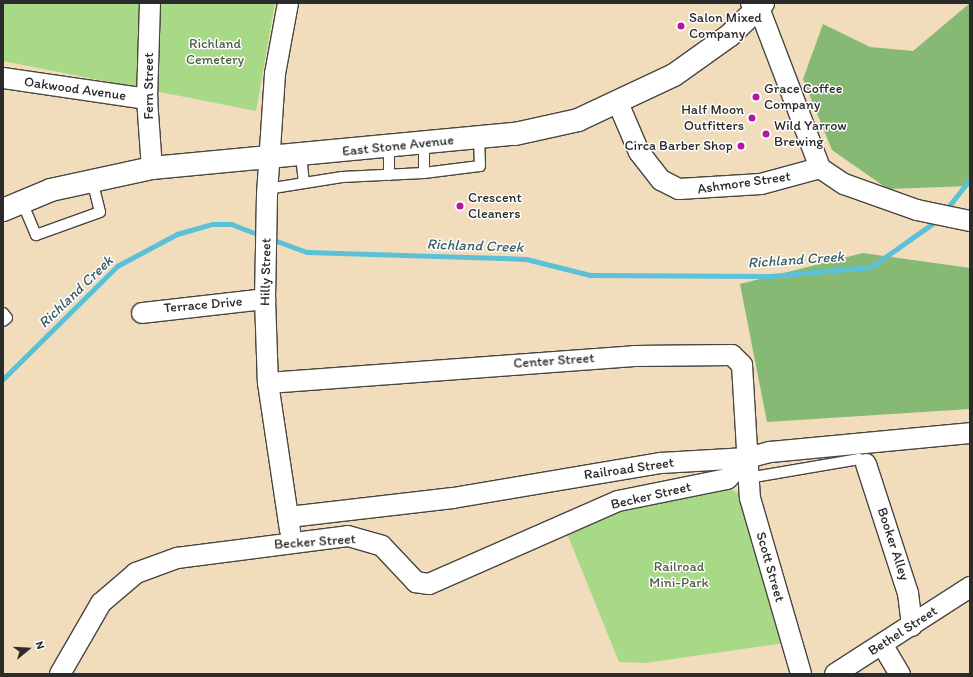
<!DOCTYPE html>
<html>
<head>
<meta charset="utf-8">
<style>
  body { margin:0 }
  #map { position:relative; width:973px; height:677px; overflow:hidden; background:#f1dcbc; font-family:Itim,sans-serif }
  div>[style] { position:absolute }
  .green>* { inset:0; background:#a8d987 }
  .forest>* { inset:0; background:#86b974 }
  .stream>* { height:5px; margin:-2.5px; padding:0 2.5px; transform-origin:2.5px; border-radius:2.5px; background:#5bc1d8 }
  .roads { filter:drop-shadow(1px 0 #494641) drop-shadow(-1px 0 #494641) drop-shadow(0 1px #494641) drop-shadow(0 -1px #494641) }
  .lane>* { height:10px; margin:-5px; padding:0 5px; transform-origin:5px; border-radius:5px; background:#fff }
  .street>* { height:20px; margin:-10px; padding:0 10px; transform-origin:10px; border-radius:10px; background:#fff }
  .highway>* { height:22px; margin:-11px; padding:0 11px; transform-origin:11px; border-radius:11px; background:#fff }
  .dots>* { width:11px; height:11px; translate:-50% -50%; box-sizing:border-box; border:2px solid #fff; border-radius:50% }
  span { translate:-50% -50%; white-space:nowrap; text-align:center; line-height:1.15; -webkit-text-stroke:3px #fff; paint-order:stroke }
  .poi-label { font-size:14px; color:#2b2b2b }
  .left { translate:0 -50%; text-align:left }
  .right { translate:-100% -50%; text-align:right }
  .park-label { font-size:14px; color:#505f47 }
  .street-label { font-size:14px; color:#2b2b2b }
  .water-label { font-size:15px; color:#3c6068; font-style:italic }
  .frame { position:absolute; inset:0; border:4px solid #2b2b2b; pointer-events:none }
  .north { position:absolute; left:8px; top:629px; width:40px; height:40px; -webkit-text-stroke:3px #fff; paint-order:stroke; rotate:72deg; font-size:11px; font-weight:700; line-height:16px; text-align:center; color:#2b2b2b }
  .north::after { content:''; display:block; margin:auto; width:14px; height:18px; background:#2b2b2b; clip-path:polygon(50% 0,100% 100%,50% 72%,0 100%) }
</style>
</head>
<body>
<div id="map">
  <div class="green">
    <i style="clip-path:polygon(3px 3px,275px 3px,256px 111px,3px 61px)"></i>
    <i style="clip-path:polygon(726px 486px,739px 494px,746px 510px,785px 643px,645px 663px,619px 662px,564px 526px)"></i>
  </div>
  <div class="forest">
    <i style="clip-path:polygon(970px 3px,970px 186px,888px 189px,832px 150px,803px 79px,823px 24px,870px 47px,913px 51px)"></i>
    <i style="clip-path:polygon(863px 253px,970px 268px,970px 409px,767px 422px,740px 284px)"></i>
  </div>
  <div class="stream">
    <i style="left:945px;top:211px;width:41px;rotate:-52deg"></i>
    <i style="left:271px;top:239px;width:38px;rotate:20deg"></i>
    <i style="left:307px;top:252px;width:219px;rotate:1.8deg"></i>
    <i style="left:526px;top:259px;width:66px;rotate:14deg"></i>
    <i style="left:590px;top:275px;width:181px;rotate:0.3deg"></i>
    <i style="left:771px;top:276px;width:100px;rotate:-5.1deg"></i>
    <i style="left:871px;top:267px;width:83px;rotate:-35.2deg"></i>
    <i style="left:3px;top:379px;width:161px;rotate:-44.7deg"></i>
    <i style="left:117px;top:266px;width:68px;rotate:-28.1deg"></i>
    <i style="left:177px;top:234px;width:36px;rotate:-16deg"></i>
    <i style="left:212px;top:224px;width:19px"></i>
    <i style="left:231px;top:224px;width:33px;rotate:21deg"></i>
  </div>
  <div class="roads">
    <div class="lane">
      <i style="left:424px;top:143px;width:30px;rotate:90deg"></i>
      <i style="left:424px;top:173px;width:56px;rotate:-7.1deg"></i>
      <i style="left:480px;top:166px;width:28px;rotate:-92deg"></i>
      <i style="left:389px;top:147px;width:28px;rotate:90deg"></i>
      <i style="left:301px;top:155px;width:28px;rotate:84deg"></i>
      <i style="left:267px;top:189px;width:76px;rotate:-9.1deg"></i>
      <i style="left:342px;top:177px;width:82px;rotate:-2.8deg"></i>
      <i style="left:22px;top:202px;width:36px;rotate:67deg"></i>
      <i style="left:36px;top:235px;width:68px;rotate:-19.8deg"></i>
      <i style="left:100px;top:212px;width:34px;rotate:-104deg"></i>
      <i style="left:3px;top:313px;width:6px;rotate:51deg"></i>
      <i style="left:7px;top:318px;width:5px;rotate:143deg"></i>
      <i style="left:748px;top:478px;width:113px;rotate:-9.7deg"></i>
      <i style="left:859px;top:459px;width:9px;rotate:36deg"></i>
    </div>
    <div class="street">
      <i style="left:150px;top:3px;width:96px;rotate:91.8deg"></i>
      <i style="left:147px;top:99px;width:69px;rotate:85.9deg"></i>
      <i style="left:288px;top:3px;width:72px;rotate:100.4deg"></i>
      <i style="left:275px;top:74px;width:121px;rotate:93.8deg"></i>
      <i style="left:267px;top:195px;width:104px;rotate:91.1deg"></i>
      <i style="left:265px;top:299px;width:84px;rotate:88deg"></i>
      <i style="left:268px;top:383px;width:149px;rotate:81.5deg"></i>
      <i style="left:751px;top:3px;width:9px;rotate:32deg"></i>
      <i style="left:759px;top:8px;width:171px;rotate:69.1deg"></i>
      <i style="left:820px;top:168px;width:29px;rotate:34deg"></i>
      <i style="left:844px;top:184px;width:77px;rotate:19.6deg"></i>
      <i style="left:917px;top:210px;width:54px;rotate:11.7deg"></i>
      <i style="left:3px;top:78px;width:146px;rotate:8.3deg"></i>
      <i style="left:618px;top:103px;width:53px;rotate:66.8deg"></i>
      <i style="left:639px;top:152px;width:36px;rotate:52deg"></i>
      <i style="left:661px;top:180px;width:20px;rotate:27deg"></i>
      <i style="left:679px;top:189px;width:82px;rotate:-3.5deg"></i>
      <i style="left:761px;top:184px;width:61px;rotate:-15.2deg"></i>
      <i style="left:142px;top:313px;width:124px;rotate:-6.5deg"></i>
      <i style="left:268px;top:383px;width:367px;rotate:-4.2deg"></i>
      <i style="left:634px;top:356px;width:98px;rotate:-0.6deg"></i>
      <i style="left:732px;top:355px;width:14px;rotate:45deg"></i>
      <i style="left:742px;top:365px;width:133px;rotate:86.6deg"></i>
      <i style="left:750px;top:498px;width:183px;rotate:73.8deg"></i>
      <i style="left:866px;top:464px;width:136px;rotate:72deg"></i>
      <i style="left:908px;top:593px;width:33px;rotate:83deg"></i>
      <i style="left:289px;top:517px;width:165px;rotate:-6.6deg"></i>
      <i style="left:453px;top:498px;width:211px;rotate:-9.6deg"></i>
      <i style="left:661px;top:463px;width:86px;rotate:-3.3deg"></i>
      <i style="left:747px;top:458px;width:24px;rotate:-15deg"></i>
      <i style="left:770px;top:452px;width:201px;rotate:-5.4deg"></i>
      <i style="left:883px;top:646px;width:33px;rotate:59deg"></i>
      <i style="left:60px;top:674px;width:82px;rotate:-60deg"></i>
      <i style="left:101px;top:603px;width:46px;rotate:-40.6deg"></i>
      <i style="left:136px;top:573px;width:44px;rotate:-20.1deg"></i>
      <i style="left:177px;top:558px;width:172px;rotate:-7.3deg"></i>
      <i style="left:348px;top:536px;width:35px;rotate:16deg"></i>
      <i style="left:382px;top:546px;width:50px;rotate:46.6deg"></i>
      <i style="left:416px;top:582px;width:13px;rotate:9deg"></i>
      <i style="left:429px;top:584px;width:206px;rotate:-23.7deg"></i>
      <i style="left:618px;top:501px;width:111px;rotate:-11.4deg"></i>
      <i style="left:727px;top:479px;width:29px;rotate:-46deg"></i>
      <i style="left:835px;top:674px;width:161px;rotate:-32.8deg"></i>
    </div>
    <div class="highway">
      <i style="left:3px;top:210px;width:52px;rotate:-22.6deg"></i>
      <i style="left:51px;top:190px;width:103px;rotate:-12.3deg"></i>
      <i style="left:152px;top:168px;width:365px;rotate:-5.4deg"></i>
      <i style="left:515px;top:134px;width:65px;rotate:-12.5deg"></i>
      <i style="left:578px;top:120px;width:106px;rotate:-25.1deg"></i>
      <i style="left:674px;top:75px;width:69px;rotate:-35.5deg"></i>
      <i style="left:730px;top:35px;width:46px;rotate:-44.1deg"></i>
    </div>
  </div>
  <div class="dots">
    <i style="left:681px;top:26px;background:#b5179e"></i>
    <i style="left:756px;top:97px;background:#b5179e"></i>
    <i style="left:752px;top:118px;background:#b5179e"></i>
    <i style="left:766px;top:134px;background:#b5179e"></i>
    <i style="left:741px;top:146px;background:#b5179e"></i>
    <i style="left:460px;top:206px;background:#b5179e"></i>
  </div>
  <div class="poi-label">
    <span class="left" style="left:689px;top:26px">Salon Mixed<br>Company</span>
    <span class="left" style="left:764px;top:97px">Grace Coffee<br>Company</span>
    <span class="right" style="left:744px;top:118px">Half Moon<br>Outfitters</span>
    <span class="left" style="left:774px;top:134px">Wild Yarrow<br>Brewing</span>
    <span class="right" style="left:733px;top:146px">Circa Barber Shop</span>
    <span class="left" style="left:468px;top:206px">Crescent<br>Cleaners</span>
  </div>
  <div class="park-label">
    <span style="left:215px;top:52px">Richland<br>Cemetery</span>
    <span style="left:679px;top:575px">Railroad<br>Mini-Park</span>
  </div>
  <div class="street-label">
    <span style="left:149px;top:86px;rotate:-90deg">Fern Street</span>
    <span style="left:75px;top:89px;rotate:8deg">Oakwood Avenue</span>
    <span style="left:398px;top:146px;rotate:-6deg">East Stone Avenue</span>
    <span style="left:744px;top:183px;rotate:-8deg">Ashmore Street</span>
    <span style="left:266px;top:272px;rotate:-89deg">Hilly Street</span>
    <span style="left:203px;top:305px;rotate:-5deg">Terrace Drive</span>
    <span style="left:554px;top:361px;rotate:-4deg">Center Street</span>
    <span style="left:629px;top:469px;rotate:-8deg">Railroad Street</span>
    <span style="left:651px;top:496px;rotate:-13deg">Becker Street</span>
    <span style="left:315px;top:542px;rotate:-4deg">Becker Street</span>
    <span style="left:893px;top:544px;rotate:72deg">Booker Alley</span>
    <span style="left:770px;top:567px;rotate:74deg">Scott Street</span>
    <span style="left:903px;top:631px;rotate:-33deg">Bethel Street</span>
  </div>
  <div class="water-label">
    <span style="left:475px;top:246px;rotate:2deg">Richland Creek</span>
    <span style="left:796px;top:260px;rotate:-4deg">Richland Creek</span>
    <span style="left:76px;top:292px;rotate:-44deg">Richland Creek</span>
  </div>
  <div class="frame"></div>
  <div class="north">N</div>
</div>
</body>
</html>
